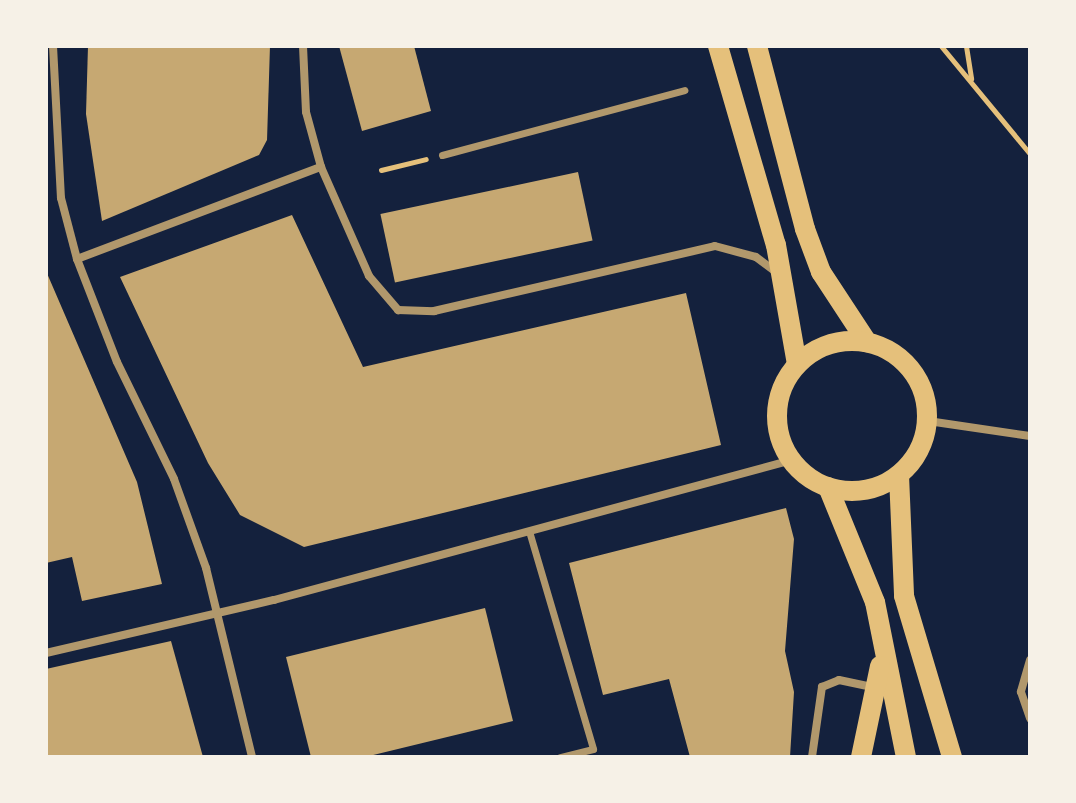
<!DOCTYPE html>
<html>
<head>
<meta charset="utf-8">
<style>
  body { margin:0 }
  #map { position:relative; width:1076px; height:803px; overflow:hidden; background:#14213d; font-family:"Asap Condensed",sans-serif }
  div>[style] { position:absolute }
  .building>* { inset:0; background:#c6a872; transform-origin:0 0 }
  .path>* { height:5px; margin:-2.5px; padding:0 2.5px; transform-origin:2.5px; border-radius:2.5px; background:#e5c07b }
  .pedestrian>* { height:7px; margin:-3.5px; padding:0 3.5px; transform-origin:3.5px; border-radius:3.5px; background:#b1986c }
  .minor>* { height:8px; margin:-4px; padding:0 4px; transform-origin:4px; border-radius:4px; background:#b1986c }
  .primary>* { height:20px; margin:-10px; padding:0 10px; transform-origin:10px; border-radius:10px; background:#e5c07b }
  .primary>.ring { margin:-10px; padding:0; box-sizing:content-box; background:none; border:20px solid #e5c07b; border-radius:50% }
  span { translate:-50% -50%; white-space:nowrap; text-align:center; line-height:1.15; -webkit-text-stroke:8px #f6f1e7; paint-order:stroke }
  .frame { position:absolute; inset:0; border:48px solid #f6f1e7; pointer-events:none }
</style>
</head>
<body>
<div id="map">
  <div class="building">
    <i style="clip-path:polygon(88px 46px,270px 46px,267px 140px,259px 155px,102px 221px,86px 114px)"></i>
    <i style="clip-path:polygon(339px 46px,414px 46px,431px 111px,362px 131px)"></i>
    <i style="left:578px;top:172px;width:70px;height:202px;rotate:78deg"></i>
    <i style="clip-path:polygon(292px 215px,363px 367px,686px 293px,721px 445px,304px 547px,240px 515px,208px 463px,120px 277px)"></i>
    <i style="clip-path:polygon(46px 271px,137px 482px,162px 584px,82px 601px,72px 557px,46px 563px)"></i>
    <i style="clip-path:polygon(786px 508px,794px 539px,785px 651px,794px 692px,790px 757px,690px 757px,669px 679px,603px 695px,569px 563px)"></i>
    <i style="clip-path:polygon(485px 608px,513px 721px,365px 757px,311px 757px,286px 657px)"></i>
    <i style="clip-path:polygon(171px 641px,203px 757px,46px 757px,46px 669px)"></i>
  </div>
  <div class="path">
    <i style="left:941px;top:46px;width:140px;rotate:50.5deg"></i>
    <i style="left:966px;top:46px;width:33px;rotate:81deg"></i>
    <i style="left:381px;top:170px;width:46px;rotate:-13.7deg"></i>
  </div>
  <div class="pedestrian">
    <i style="left:442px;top:155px;width:251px;rotate:-15deg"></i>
    <i style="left:529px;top:531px;width:227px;rotate:73.6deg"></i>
    <i style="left:593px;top:749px;width:34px;rotate:166deg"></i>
  </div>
  <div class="minor">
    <i style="left:53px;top:46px;width:152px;rotate:87deg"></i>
    <i style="left:61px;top:198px;width:63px;rotate:75.3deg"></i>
    <i style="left:77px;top:259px;width:110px;rotate:68.8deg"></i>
    <i style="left:117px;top:362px;width:130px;rotate:64deg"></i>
    <i style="left:174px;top:479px;width:95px;rotate:70.2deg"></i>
    <i style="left:206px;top:568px;width:195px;rotate:76.3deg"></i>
    <i style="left:303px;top:46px;width:66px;rotate:87.4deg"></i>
    <i style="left:306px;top:112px;width:57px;rotate:74.7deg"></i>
    <i style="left:321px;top:167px;width:119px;rotate:66.2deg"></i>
    <i style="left:369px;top:276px;width:45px;rotate:49.5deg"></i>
    <i style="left:398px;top:310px;width:36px;rotate:2deg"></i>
    <i style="left:434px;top:311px;width:288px;rotate:-13deg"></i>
    <i style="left:715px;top:246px;width:42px;rotate:15deg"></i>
    <i style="left:756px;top:257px;width:26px;rotate:37deg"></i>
    <i style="left:77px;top:259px;width:261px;rotate:-20.7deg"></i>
    <i style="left:928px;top:421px;width:103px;rotate:8.4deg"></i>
    <i style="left:46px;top:653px;width:234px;rotate:-13.1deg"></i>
    <i style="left:274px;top:600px;width:537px;rotate:-15.12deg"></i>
    <i style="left:1030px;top:660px;width:33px;rotate:106deg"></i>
    <i style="left:1021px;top:692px;width:28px;rotate:71deg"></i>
    <i style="left:812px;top:757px;width:71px;rotate:-81.9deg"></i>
    <i style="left:822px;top:687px;width:18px;rotate:-22deg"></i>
    <i style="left:839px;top:680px;width:35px;rotate:12deg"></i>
  </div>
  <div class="primary">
    <i style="left:718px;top:46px;width:207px;rotate:73.8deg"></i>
    <i style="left:776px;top:245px;width:121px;rotate:80deg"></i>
    <i style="left:757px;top:46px;width:189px;rotate:75.3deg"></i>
    <i style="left:805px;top:229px;width:46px;rotate:69.6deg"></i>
    <i style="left:821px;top:272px;width:84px;rotate:56.7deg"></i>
    <i class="ring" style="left:777px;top:341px;width:130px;height:130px"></i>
    <i style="left:899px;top:475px;width:121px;rotate:87.6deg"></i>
    <i style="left:904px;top:596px;width:168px;rotate:73.4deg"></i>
    <i style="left:828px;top:487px;width:124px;rotate:67.8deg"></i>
    <i style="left:875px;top:602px;width:158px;rotate:78.7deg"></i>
    <i style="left:861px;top:757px;width:93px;rotate:-78.2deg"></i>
  </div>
  <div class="frame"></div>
</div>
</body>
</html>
